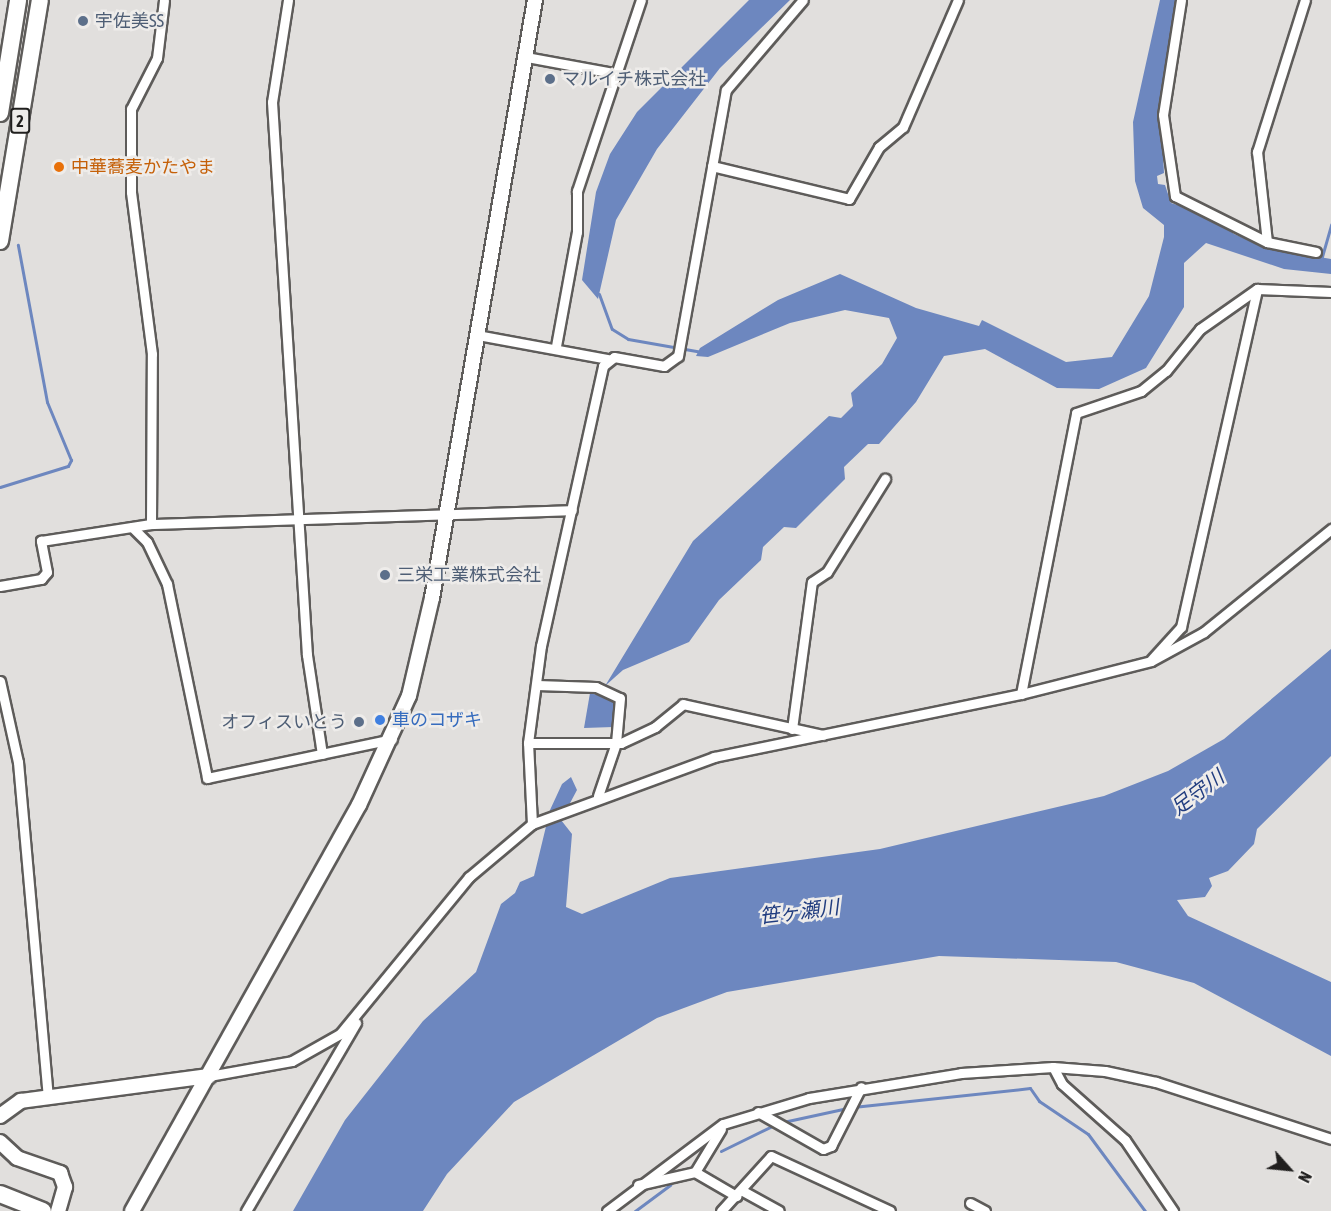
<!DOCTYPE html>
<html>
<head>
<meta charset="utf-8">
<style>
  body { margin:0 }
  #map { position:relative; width:1331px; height:1211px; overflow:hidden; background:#e1dfdd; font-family:"Asap Condensed","Noto Sans JP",sans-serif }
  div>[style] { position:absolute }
  .water>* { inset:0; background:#6d87bf }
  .stream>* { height:3px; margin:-1.5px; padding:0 1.5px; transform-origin:1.5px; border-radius:1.5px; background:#6d87bf }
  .roads { filter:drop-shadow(2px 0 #5e5c5a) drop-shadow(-2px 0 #5e5c5a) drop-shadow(0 2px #5e5c5a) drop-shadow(0 -2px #5e5c5a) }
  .street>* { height:9px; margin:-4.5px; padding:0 4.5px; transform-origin:4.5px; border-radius:4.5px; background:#fff }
  .secondary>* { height:14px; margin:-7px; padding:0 7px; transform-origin:7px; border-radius:7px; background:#fff }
  .highway>* { height:16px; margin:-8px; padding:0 8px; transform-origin:8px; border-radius:8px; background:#fff }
  .dots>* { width:16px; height:16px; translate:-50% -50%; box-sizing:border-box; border:3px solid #eeecea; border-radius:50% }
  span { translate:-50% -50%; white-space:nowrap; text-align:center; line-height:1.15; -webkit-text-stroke:5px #eeecea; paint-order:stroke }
  .shield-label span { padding:2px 4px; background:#eeecea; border:2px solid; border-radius:4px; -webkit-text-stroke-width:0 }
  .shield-label { font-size:16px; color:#201f1e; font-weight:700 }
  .service-label { font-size:18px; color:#4e5e75 }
  .left { translate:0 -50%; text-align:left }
  .right { translate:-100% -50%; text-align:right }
  .food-label { font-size:18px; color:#c56008 }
  .shop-label { font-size:18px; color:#366cbe }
  .water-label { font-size:20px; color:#203c7f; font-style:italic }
  .north { position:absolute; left:1259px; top:1139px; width:60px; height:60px; -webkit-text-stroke:4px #eeecea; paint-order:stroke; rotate:117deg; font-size:16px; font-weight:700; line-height:24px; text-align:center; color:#201f1e }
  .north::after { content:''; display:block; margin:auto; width:21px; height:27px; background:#201f1e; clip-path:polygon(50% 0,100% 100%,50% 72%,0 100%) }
</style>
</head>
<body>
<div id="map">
  <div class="water">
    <i style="clip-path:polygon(749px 0,790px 0,720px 68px,657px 149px,616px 220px,598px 299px,582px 280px,596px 192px,610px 154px,637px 112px)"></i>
    <i style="clip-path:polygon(1160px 0,1178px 0,1160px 100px,1164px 173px,1157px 176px,1158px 184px,1165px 185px,1171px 203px,1212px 216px,1234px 234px,1268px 248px,1331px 259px,1331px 274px,1284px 269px,1206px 243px,1184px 263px,1184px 307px,1146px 368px,1099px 389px,1057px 388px,985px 349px,944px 356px,916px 402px,879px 444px,868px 444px,844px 467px,845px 479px,796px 528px,784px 527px,763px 547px,761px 560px,719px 600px,689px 642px,623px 670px,605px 686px,693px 541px,829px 416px,841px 418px,853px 406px,851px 393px,882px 364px,897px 338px,889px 318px,845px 310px,790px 323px,708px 357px,696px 356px,700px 348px,778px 300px,840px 274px,916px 308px,979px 326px,982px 320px,1066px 362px,1112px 357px,1149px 296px,1164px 237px,1164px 225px,1143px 208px,1135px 181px,1133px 122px)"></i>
    <i style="clip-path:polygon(1331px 649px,1331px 756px,1257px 829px,1254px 844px,1228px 871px,1209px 878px,1212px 886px,1205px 897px,1177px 900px,1188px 916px,1331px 982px,1331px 1056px,1194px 983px,1116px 962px,939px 956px,727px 992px,657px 1018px,514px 1102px,447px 1174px,423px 1211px,293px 1211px,345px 1120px,423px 1021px,476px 972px,501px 904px,515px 893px,520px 882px,534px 876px,550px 810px,562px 784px,571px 777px,577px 790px,561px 820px,572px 834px,566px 907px,582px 914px,670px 878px,880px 849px,1104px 796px,1168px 771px,1224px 739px)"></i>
    <i style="clip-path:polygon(590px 693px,615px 700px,613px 727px,584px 728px)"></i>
  </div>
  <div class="stream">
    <i style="left:1321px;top:260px;width:37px;rotate:-74deg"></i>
    <i style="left:599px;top:294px;width:37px;rotate:70deg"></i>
    <i style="left:612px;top:329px;width:19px;rotate:32deg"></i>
    <i style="left:628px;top:339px;width:75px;rotate:10deg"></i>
    <i style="left:0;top:487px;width:71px;rotate:-17.2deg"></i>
    <i style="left:68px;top:466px;width:7px;rotate:-63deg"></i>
    <i style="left:71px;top:460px;width:63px;rotate:-112.5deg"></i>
    <i style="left:47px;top:402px;width:160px;rotate:-100.5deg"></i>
    <i style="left:853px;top:1107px;width:178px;rotate:-6.1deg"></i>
    <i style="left:1030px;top:1088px;width:16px;rotate:55deg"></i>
    <i style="left:1039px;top:1101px;width:59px;rotate:34deg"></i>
    <i style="left:1088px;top:1134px;width:96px;rotate:53.5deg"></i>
    <i style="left:783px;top:1122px;width:66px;rotate:-12.3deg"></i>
    <i style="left:721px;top:1151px;width:59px;rotate:-26.1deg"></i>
    <i style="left:635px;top:1211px;width:44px;rotate:-36.6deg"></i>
  </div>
  <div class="roads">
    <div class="street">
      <i style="left:288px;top:0;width:103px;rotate:98.9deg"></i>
      <i style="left:272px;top:102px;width:554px;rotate:86.38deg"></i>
      <i style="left:307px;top:655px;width:100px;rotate:81.4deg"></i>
      <i style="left:1181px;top:0;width:116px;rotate:98.9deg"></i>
      <i style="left:1163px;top:115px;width:82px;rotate:81.6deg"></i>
      <i style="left:1175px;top:196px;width:103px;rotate:26.6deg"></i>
      <i style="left:1267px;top:242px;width:50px;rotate:11.5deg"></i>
      <i style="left:526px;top:57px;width:95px;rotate:10.4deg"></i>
      <i style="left:712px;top:166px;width:141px;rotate:13.5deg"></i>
      <i style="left:849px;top:199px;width:60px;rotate:-60deg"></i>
      <i style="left:879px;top:147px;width:31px;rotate:-40deg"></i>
      <i style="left:903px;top:127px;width:138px;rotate:-66.6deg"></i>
      <i style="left:1267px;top:242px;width:91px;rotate:-96.3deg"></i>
      <i style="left:1257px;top:152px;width:159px;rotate:-72.5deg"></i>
      <i style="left:477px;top:335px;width:133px;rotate:10.4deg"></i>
      <i style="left:556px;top:346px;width:116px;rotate:-79.6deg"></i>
      <i style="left:577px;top:232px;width:41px;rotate:-90deg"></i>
      <i style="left:577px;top:191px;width:201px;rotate:-71.5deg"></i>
      <i style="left:151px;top:524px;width:170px;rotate:-89.7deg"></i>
      <i style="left:152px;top:354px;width:163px;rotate:-97.4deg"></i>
      <i style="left:131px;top:192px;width:83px;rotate:-90deg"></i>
      <i style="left:131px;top:109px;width:57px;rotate:-63deg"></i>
      <i style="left:157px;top:58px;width:58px;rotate:-83.1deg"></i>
      <i style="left:132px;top:527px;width:21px;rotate:45deg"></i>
      <i style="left:147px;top:542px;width:47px;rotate:64.5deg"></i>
      <i style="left:167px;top:584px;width:198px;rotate:78.3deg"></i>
      <i style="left:207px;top:778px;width:189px;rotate:-11.9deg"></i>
      <i style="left:0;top:586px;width:42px;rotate:-9.7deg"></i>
      <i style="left:41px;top:579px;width:9px;rotate:-49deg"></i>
      <i style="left:47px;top:572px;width:32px;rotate:-101deg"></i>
      <i style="left:41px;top:541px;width:111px;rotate:-8.8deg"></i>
      <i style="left:151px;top:524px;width:421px;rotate:-1.9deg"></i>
      <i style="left:1152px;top:659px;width:43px;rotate:-47.8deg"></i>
      <i style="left:1181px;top:627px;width:346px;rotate:-77.3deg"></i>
      <i style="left:0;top:681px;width:83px;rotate:77.5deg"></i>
      <i style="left:18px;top:762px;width:338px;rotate:84.9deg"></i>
      <i style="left:537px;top:685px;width:59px;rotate:1.9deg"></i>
      <i style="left:596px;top:687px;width:26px;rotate:25deg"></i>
      <i style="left:620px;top:698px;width:45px;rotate:95.1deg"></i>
      <i style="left:616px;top:743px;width:56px;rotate:108.8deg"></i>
      <i style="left:1021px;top:694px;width:286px;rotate:-78.9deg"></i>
      <i style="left:1076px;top:413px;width:69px;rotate:-18.7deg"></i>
      <i style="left:1141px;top:391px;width:32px;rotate:-39deg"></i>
      <i style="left:1166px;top:371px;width:54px;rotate:-51deg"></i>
      <i style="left:1200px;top:329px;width:70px;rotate:-35.1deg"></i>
      <i style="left:1257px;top:289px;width:74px;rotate:2.3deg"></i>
      <i style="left:792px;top:729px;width:148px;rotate:-82.3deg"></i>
      <i style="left:812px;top:582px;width:18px;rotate:-34deg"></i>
      <i style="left:827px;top:572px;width:110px;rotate:-58.1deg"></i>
      <i style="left:528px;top:743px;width:93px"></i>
      <i style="left:621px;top:743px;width:38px;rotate:-25deg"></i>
      <i style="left:655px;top:727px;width:36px;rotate:-39deg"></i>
      <i style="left:683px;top:704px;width:143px;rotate:12.5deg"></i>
      <i style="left:532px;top:824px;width:81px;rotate:-92.8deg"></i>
      <i style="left:528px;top:743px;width:98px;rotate:-82.4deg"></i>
      <i style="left:541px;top:646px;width:287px;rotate:-77.5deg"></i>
      <i style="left:603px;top:366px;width:14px;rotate:-39deg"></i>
      <i style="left:614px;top:357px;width:51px;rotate:10.2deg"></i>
      <i style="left:664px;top:366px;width:17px;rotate:-36deg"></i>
      <i style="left:678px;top:356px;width:270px;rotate:-79.8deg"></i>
      <i style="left:726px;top:90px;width:118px;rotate:-49.5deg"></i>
      <i style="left:1053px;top:1067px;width:19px;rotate:62deg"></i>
      <i style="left:1062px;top:1084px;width:84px;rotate:41.6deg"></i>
      <i style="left:1125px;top:1140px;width:86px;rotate:55.9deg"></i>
      <i style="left:209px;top:1076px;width:84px;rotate:-10.2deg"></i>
      <i style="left:292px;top:1061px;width:55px;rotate:-29.4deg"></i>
      <i style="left:340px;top:1034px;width:203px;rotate:-50.6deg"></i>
      <i style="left:469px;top:877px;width:82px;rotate:-40.1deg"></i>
      <i style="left:532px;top:824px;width:194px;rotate:-20.2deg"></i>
      <i style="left:714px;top:757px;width:313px;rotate:-11.6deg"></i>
      <i style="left:1021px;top:694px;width:134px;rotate:-14.2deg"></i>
      <i style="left:1151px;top:661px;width:60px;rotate:-28.7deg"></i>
      <i style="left:1204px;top:632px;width:164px;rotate:-39deg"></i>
      <i style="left:758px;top:1112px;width:75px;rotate:29.6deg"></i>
      <i style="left:823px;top:1149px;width:9px;rotate:-21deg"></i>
      <i style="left:831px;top:1146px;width:66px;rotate:-63deg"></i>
      <i style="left:695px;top:1172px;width:48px;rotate:30.3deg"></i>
      <i style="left:638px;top:1185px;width:58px;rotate:-12.8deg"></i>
      <i style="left:695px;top:1172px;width:50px;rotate:-58.8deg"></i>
      <i style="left:741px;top:1190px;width:43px;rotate:28.9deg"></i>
      <i style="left:970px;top:1203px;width:17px;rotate:28deg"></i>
      <i style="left:246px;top:1211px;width:218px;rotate:-59.7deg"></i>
      <i style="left:607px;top:1211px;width:145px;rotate:-36.9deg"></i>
      <i style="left:723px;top:1124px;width:90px;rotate:-16.8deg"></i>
      <i style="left:809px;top:1098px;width:154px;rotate:-9.3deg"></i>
      <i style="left:961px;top:1073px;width:92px;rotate:-3.7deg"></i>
      <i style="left:1053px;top:1067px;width:52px;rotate:4.4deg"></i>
      <i style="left:1105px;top:1071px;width:52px;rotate:12.2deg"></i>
      <i style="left:1156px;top:1082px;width:184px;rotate:18deg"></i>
      <i style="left:721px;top:1211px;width:74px;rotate:-47.7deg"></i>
      <i style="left:771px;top:1156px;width:131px;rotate:24.8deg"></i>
    </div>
    <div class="secondary">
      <i style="left:0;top:1116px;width:26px;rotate:-36deg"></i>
      <i style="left:21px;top:1101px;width:190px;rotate:-7.6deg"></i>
      <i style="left:0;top:1142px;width:23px;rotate:43deg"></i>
      <i style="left:17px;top:1158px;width:46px;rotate:19.2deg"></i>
      <i style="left:60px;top:1173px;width:15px;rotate:70deg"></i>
      <i style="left:65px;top:1187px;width:25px;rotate:106deg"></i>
      <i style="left:132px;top:1211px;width:465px;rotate:-60.8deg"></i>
      <i style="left:359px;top:805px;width:120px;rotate:-65.4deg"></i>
      <i style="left:409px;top:696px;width:101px;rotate:-76.8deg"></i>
      <i style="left:432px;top:598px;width:607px;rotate:-80.23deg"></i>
    </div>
    <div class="highway">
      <i style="left:0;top:113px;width:114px;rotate:-80.9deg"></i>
      <i style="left:0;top:241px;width:244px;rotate:-80.6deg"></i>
      <i style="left:0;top:1194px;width:46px;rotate:21.6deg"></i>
    </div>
  </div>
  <div class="dots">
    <i style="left:83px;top:21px;background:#5c6f8a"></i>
    <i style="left:550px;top:79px;background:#5c6f8a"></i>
    <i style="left:59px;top:167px;background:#e8710a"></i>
    <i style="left:385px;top:575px;background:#5c6f8a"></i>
    <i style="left:380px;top:720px;background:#3f7fe0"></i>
    <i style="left:359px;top:722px;background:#5c6f8a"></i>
  </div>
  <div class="shield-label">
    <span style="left:20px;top:121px">2</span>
  </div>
  <div class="service-label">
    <span class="left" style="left:95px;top:21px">宇佐美SS</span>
    <span class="left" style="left:562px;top:79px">マルイチ株式会社</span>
    <span class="left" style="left:397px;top:575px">三栄工業株式会社</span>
    <span class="right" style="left:347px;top:722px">オフィスいとう</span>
  </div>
  <div class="food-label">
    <span class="left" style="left:71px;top:167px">中華蕎麦かたやま</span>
  </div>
  <div class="shop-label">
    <span class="left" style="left:392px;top:720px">車のコザキ</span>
  </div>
  <div class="water-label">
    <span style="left:1197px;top:792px;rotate:-37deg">足守川</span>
    <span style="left:799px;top:911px;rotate:-7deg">笹ヶ瀬川</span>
  </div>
  <div class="north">N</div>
</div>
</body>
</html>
